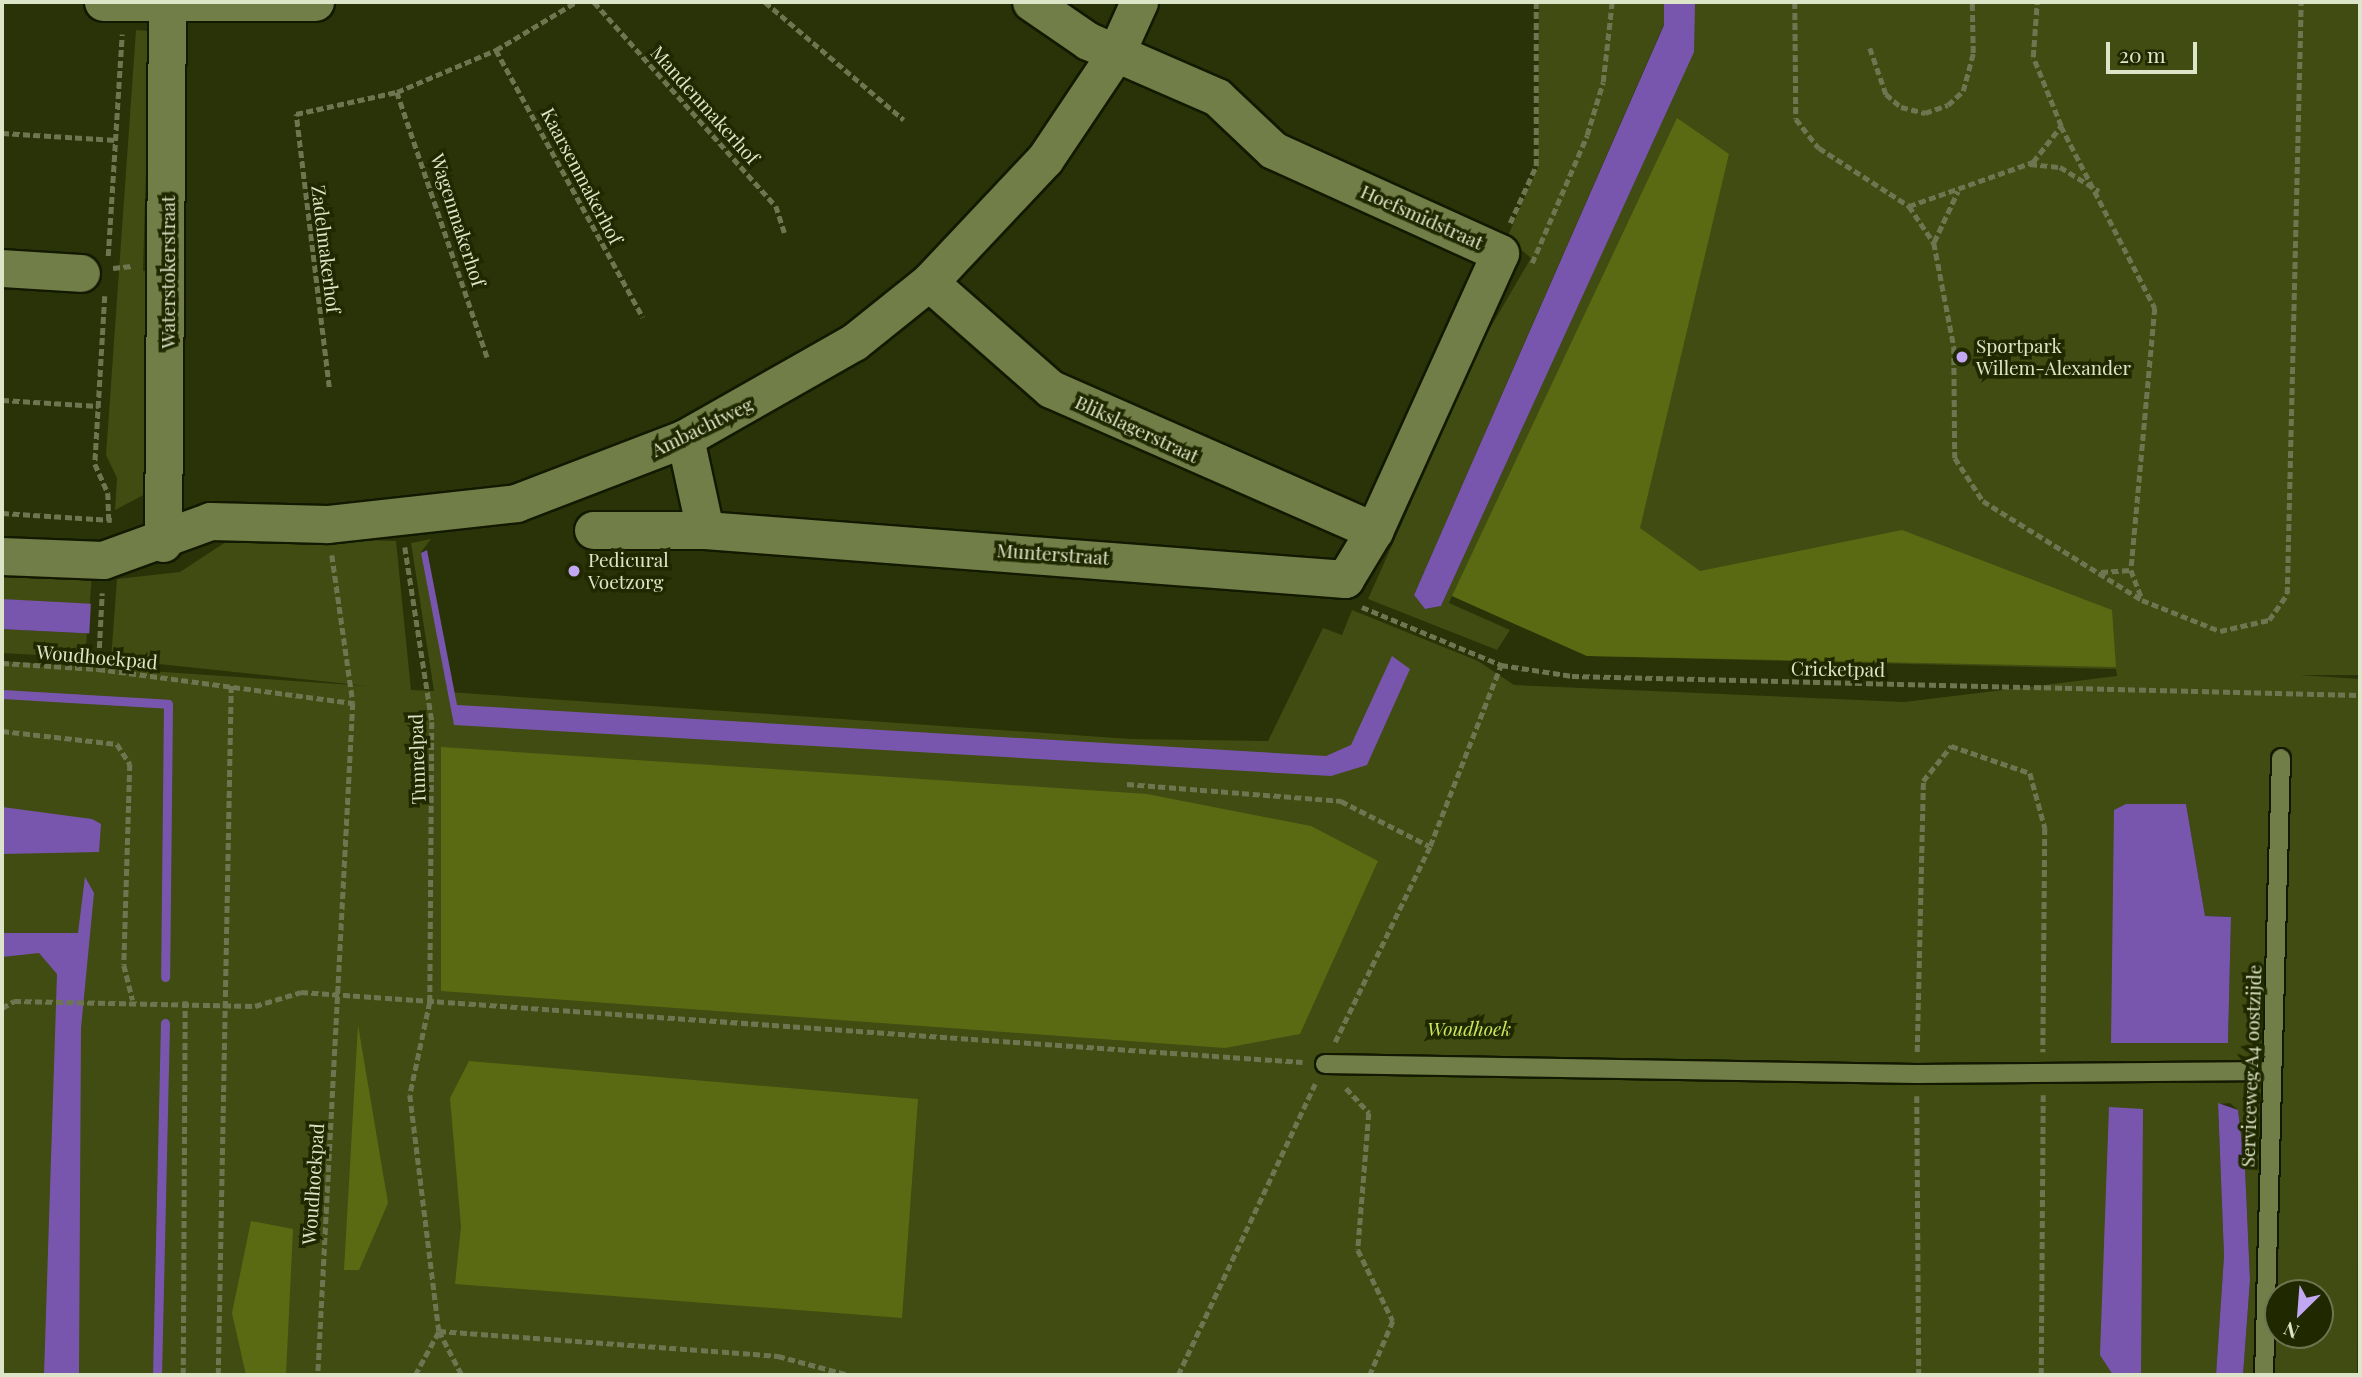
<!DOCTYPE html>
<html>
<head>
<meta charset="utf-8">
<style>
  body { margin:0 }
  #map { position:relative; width:2362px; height:1377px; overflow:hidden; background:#2a3207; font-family:"Playfair Display",serif }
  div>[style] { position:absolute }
  .green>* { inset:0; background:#404c11; transform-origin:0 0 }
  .forest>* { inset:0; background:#5a6a12 }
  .water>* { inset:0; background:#7956ae; transform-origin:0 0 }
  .stream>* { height:9px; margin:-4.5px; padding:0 4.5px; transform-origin:4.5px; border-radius:4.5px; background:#7956ae }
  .path>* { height:4.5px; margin-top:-2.25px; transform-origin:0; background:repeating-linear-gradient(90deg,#6e7651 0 7px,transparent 0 10.5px) }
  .roads { filter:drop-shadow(2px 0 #131900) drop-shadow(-2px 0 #131900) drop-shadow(0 2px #131900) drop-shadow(0 -2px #131900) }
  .service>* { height:18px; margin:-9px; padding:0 9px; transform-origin:9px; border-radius:9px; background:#717e47 }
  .minor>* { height:37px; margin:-18.5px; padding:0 18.5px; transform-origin:18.5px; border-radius:18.5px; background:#717e47 }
  .dots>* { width:19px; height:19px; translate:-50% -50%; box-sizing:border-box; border:4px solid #202800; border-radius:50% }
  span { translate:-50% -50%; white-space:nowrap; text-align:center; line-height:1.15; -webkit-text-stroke:7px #202800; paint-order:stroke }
  .street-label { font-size:19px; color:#dde5c8 }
  .poi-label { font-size:19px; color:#dde5c8 }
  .left { translate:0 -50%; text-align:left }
  .park-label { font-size:19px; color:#cbe85c; font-style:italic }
  .frame { position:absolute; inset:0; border:4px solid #dde5c8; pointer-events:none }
  .north { position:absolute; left:2264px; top:1279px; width:70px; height:70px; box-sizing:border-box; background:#202800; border:2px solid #6c7450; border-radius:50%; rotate:205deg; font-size:19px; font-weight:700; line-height:28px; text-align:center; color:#dde5c8 }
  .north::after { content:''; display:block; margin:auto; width:24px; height:32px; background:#c2a8f3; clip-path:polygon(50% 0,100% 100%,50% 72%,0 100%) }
  .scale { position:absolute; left:2106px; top:42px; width:91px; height:32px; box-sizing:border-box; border:4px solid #dde5c8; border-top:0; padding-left:9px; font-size:21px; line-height:24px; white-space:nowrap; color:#dde5c8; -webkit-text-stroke:5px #202800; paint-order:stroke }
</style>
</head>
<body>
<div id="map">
  <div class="green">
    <i style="clip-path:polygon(evenodd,1539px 2px,1664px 2px,1664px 24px,1414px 595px,1425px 609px,1441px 606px,1681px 80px,1691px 2px,2360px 2px,2360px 675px,2300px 675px,2360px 679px,2357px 1375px,2243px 1375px,2250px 1280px,2245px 1168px,2238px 1110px,2230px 1103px,2218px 1104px,2224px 1256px,2216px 1375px,2px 1375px,2px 661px,368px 686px,111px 659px,117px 579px,180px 572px,235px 536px,396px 541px,411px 690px,434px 691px,411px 543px,431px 539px,421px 552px,448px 692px,1131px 739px,1268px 741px,1323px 628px,1342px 635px,1352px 610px,1478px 661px,1514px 685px,1904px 702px,2117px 676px,2116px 669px,1587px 656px,1452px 596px,1449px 603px,1510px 630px,1497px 650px,1368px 599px,1486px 335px,1531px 258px,1507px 238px,1538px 167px,1539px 2px,2186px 804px,2205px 916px,2231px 917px,2228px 1043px,2175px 1043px,2169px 805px,2186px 804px,1539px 2px,2278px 1293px,2320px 1293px,2320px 1335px,2278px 1335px,2278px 1293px)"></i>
    <i style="clip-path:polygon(136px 30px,150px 31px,143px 271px,152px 271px,151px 491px,115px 510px,117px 478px,106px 455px)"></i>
    <i style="left:2px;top:570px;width:90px;height:29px;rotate:4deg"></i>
    <i style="left:2px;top:629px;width:85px;height:24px;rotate:3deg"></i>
  </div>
  <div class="forest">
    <i style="clip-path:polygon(1677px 118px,1729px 154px,1640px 528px,1700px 571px,1902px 530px,2112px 610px,2116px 667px,1587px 656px,1452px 596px)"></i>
    <i style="clip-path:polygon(441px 747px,1147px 794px,1311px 826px,1378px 861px,1300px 1034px,1225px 1048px,441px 991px)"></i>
    <i style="clip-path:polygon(358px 1025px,388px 1203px,359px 1270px,344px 1270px)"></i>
    <i style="clip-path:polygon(469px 1061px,918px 1099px,902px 1318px,455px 1284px,461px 1227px,450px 1098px)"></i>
    <i style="clip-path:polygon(251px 1221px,293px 1229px,286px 1375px,246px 1375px,232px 1313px)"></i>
  </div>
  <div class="water">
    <i style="clip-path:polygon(1664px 2px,1695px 2px,1694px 52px,1441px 606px,1425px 609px,1414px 595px,1664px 25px)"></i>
    <i style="clip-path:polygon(427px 550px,457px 705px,1326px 756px,1351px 745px,1392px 656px,1410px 669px,1367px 765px,1331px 776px,454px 725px,421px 553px)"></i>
    <i style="left:2px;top:599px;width:89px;height:30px;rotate:3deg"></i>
    <i style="clip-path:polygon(2126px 804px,2186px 804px,2205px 916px,2231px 917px,2228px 1043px,2111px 1043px,2114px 810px)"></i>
    <i style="clip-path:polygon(2px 807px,92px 819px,101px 824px,99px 852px,2px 854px)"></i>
    <i style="clip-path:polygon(85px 877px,94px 893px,81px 1028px,79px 1375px,44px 1375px,57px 974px,39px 953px,2px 957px,2px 933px,78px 933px)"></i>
    <i style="clip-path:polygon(2218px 1103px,2238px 1110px,2245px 1168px,2250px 1280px,2243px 1375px,2216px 1375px,2224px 1256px)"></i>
    <i style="clip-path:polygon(2109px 1107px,2143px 1109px,2141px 1375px,2113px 1375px,2100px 1355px)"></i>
  </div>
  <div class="stream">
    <i style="left:2px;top:694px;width:166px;rotate:3.4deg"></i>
    <i style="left:168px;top:704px;width:273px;rotate:90.6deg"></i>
    <i style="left:157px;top:1375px;width:352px;rotate:-88.7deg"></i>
  </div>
  <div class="path">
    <i style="left:594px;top:2px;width:273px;rotate:48.3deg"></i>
    <i style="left:776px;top:206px;width:28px;rotate:72deg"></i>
    <i style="left:765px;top:2px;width:182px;rotate:40.3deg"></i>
    <i style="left:1594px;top:2px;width:18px"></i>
    <i style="left:1795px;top:2px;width:117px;rotate:89.5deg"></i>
    <i style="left:1796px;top:119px;width:37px;rotate:52deg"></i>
    <i style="left:1819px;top:148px;width:107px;rotate:32.8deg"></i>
    <i style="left:1909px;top:206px;width:45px;rotate:56deg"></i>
    <i style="left:1934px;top:243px;width:106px;rotate:79.1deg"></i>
    <i style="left:1954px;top:347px;width:111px;rotate:89.5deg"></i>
    <i style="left:1955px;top:458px;width:51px;rotate:56.9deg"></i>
    <i style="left:1983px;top:501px;width:187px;rotate:31.9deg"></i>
    <i style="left:2142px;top:600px;width:84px;rotate:21.7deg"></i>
    <i style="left:2220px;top:631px;width:50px;rotate:-12.7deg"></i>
    <i style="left:2269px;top:620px;width:32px;rotate:-55deg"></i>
    <i style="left:2287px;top:594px;width:592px;rotate:-88.65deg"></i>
    <i style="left:1870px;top:48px;width:49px;rotate:70.8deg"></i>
    <i style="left:1886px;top:94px;width:20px;rotate:41deg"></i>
    <i style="left:1901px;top:107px;width:25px;rotate:14deg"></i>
    <i style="left:1925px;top:113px;width:24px;rotate:-19deg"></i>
    <i style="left:1948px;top:105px;width:21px;rotate:-43deg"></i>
    <i style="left:1963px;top:91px;width:39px;rotate:-75deg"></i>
    <i style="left:1973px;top:53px;width:51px;rotate:-91.1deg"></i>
    <i style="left:496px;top:50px;width:305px;rotate:61.2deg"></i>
    <i style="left:397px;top:92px;width:283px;rotate:71.2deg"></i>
    <i style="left:2061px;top:126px;width:205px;rotate:62.7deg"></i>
    <i style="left:2155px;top:308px;width:263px;rotate:95.2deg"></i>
    <i style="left:2131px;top:570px;width:31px;rotate:69deg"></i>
    <i style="left:2px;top:133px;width:114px;rotate:3.5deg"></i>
    <i style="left:2030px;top:164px;width:30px;rotate:6deg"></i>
    <i style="left:2060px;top:167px;width:46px;rotate:31.6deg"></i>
    <i style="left:1909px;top:206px;width:132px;rotate:-19.5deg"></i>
    <i style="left:2033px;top:162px;width:46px;rotate:-52.1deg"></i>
    <i style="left:2061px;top:126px;width:74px;rotate:-112.1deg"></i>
    <i style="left:2033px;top:57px;width:55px;rotate:-85.8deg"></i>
    <i style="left:1510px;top:223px;width:63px;rotate:-65.5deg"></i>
    <i style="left:1536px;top:166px;width:164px;rotate:-90deg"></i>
    <i style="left:1934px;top:242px;width:56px;rotate:-64.8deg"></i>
    <i style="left:108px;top:256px;width:222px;rotate:-86.4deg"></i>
    <i style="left:1532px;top:263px;width:139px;rotate:-66.7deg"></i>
    <i style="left:1587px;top:135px;width:55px;rotate:-73.2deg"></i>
    <i style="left:1603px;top:82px;width:81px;rotate:-83.6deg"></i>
    <i style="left:113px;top:268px;width:19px;rotate:-6deg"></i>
    <i style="left:105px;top:296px;width:168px;rotate:93.4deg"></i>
    <i style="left:95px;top:464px;width:32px;rotate:66deg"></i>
    <i style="left:108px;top:493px;width:29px;rotate:88deg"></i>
    <i style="left:329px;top:387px;width:275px;rotate:-96.9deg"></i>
    <i style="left:296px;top:114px;width:103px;rotate:-12.3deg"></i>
    <i style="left:397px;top:92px;width:108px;rotate:-23deg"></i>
    <i style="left:496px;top:50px;width:93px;rotate:-31deg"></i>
    <i style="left:2px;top:400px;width:97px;rotate:3.5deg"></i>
    <i style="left:2px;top:513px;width:110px;rotate:3.6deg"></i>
    <i style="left:405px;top:547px;width:177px;rotate:81.2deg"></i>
    <i style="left:432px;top:722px;width:280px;rotate:90.4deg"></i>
    <i style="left:430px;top:1002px;width:95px;rotate:102.1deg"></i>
    <i style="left:410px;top:1095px;width:238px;rotate:83deg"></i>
    <i style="left:439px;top:1331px;width:50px;rotate:62.4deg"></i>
    <i style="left:332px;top:555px;width:149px;rotate:81.9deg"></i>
    <i style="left:2101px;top:572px;width:30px;rotate:-4deg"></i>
    <i style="left:1362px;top:607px;width:151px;rotate:22.6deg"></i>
    <i style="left:1501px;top:665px;width:72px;rotate:8.8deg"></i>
    <i style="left:1572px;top:676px;width:788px;rotate:1.38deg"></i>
    <i style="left:2px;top:663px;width:96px;rotate:3.6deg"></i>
    <i style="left:98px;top:669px;width:257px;rotate:7.6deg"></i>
    <i style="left:353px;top:703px;width:673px;rotate:92.98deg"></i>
    <i style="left:98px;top:669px;width:76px;rotate:-87deg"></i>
    <i style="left:2px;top:731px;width:116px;rotate:6.4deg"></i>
    <i style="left:117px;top:744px;width:24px;rotate:57deg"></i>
    <i style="left:130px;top:764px;width:201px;rotate:91.7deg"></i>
    <i style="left:124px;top:965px;width:36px;rotate:76deg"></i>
    <i style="left:1127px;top:784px;width:215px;rotate:4.5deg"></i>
    <i style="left:1341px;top:801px;width:99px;rotate:27.1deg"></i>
    <i style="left:2px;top:1008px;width:14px;rotate:-30deg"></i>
    <i style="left:14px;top:1001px;width:241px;rotate:1.2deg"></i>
    <i style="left:255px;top:1006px;width:48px;rotate:-16.9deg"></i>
    <i style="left:301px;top:992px;width:1004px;rotate:4deg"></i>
    <i style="left:1335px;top:1042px;width:218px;rotate:-64.1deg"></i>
    <i style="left:1430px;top:846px;width:194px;rotate:-68.6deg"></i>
    <i style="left:1917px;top:1052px;width:271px;rotate:-88.7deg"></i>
    <i style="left:1923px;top:781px;width:45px;rotate:-51.3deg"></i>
    <i style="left:1951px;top:746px;width:83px;rotate:18.9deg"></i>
    <i style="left:2030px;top:773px;width:57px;rotate:74.7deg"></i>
    <i style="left:2045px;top:828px;width:224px;rotate:90.5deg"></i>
    <i style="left:1346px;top:1088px;width:34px;rotate:47deg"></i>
    <i style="left:1369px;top:1113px;width:137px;rotate:94.6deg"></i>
    <i style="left:1358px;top:1250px;width:79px;rotate:63.8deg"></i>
    <i style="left:1393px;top:1321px;width:59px;rotate:113.1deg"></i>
    <i style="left:1917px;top:1096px;width:279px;rotate:89.6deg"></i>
    <i style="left:183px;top:1375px;width:374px;rotate:-89.7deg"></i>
    <i style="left:218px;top:1375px;width:690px;rotate:-88.92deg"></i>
    <i style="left:415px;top:1375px;width:50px;rotate:-61.4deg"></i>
    <i style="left:439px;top:1331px;width:340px;rotate:4.2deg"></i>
    <i style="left:778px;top:1356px;width:73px;rotate:15deg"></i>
    <i style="left:1178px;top:1375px;width:322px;rotate:-64.8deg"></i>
    <i style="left:2041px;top:1375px;width:280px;rotate:-89.6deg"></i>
  </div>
  <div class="roads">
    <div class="service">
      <i style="left:1325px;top:1064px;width:592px;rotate:0.97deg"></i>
      <i style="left:1917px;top:1074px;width:355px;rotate:-0.5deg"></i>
      <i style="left:2264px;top:1375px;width:617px;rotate:-88.42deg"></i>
    </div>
    <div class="minor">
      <i style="left:103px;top:2px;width:212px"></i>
      <i style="left:2px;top:268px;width:79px;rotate:3.6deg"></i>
      <i style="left:929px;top:282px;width:162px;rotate:41.3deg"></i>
      <i style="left:1051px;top:389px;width:353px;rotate:23.7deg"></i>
      <i style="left:685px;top:438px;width:94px;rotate:77.7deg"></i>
      <i style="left:593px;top:530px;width:112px"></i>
      <i style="left:705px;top:530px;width:642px;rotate:4.38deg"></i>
      <i style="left:1345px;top:579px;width:56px;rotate:-58.9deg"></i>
      <i style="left:1374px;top:531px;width:305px;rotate:-65.6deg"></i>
      <i style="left:1500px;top:253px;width:249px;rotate:-155.6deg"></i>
      <i style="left:1273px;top:150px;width:77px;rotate:-136.6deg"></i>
      <i style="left:1217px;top:97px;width:141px;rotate:-156.5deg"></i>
      <i style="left:1088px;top:41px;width:69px;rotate:-145.6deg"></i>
      <i style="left:163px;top:543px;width:541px;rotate:-89.58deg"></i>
      <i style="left:2px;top:556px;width:101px;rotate:2.3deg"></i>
      <i style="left:103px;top:560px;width:114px;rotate:-20deg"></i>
      <i style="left:210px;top:521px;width:117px;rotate:1.5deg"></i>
      <i style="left:327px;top:524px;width:190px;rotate:-6.3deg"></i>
      <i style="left:516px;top:503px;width:181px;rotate:-21deg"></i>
      <i style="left:685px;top:438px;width:194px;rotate:-29.6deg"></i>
      <i style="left:854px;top:342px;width:96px;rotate:-38.7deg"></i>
      <i style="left:929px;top:282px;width:169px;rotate:-46.7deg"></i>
      <i style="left:1045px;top:159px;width:128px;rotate:-56.2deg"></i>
      <i style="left:1116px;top:53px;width:56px;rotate:-65.7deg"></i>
    </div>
  </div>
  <div class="dots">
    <i style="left:1962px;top:357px;background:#c2a8f3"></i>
    <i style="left:574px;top:571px;background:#c2a8f3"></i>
  </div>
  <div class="street-label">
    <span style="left:705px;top:105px;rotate:48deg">Mandenmakerhof</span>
    <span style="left:582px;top:176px;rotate:62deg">Kaarsenmakerhof</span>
    <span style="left:1422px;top:217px;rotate:24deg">Hoefsmidstraat</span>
    <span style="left:458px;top:220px;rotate:72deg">Wagenmakerhof</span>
    <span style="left:326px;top:249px;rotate:83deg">Zadelmakerhof</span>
    <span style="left:168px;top:272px;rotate:-90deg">Waterstokerstraat</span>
    <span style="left:702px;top:427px;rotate:-26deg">Ambachtweg</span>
    <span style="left:1137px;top:429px;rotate:25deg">Blikslagerstraat</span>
    <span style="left:1053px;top:554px;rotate:4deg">Munterstraat</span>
    <span style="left:97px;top:657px;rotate:5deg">Woudhoekpad</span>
    <span style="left:1838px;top:669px;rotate:1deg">Cricketpad</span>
    <span style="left:417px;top:759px;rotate:-92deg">Tunnelpad</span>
    <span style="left:2251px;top:1066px;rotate:-88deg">Serviceweg A4 oostzijde</span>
    <span style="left:313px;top:1184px;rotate:-86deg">Woudhoekpad</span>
  </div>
  <div class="poi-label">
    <span class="left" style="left:1976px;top:357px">Sportpark<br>Willem-Alexander</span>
    <span class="left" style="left:588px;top:571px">Pedicural<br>Voetzorg</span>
  </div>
  <div class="park-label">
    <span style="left:1469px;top:1029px">Woudhoek</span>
  </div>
  <div class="frame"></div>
  <div class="north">N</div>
  <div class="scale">20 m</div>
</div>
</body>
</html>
